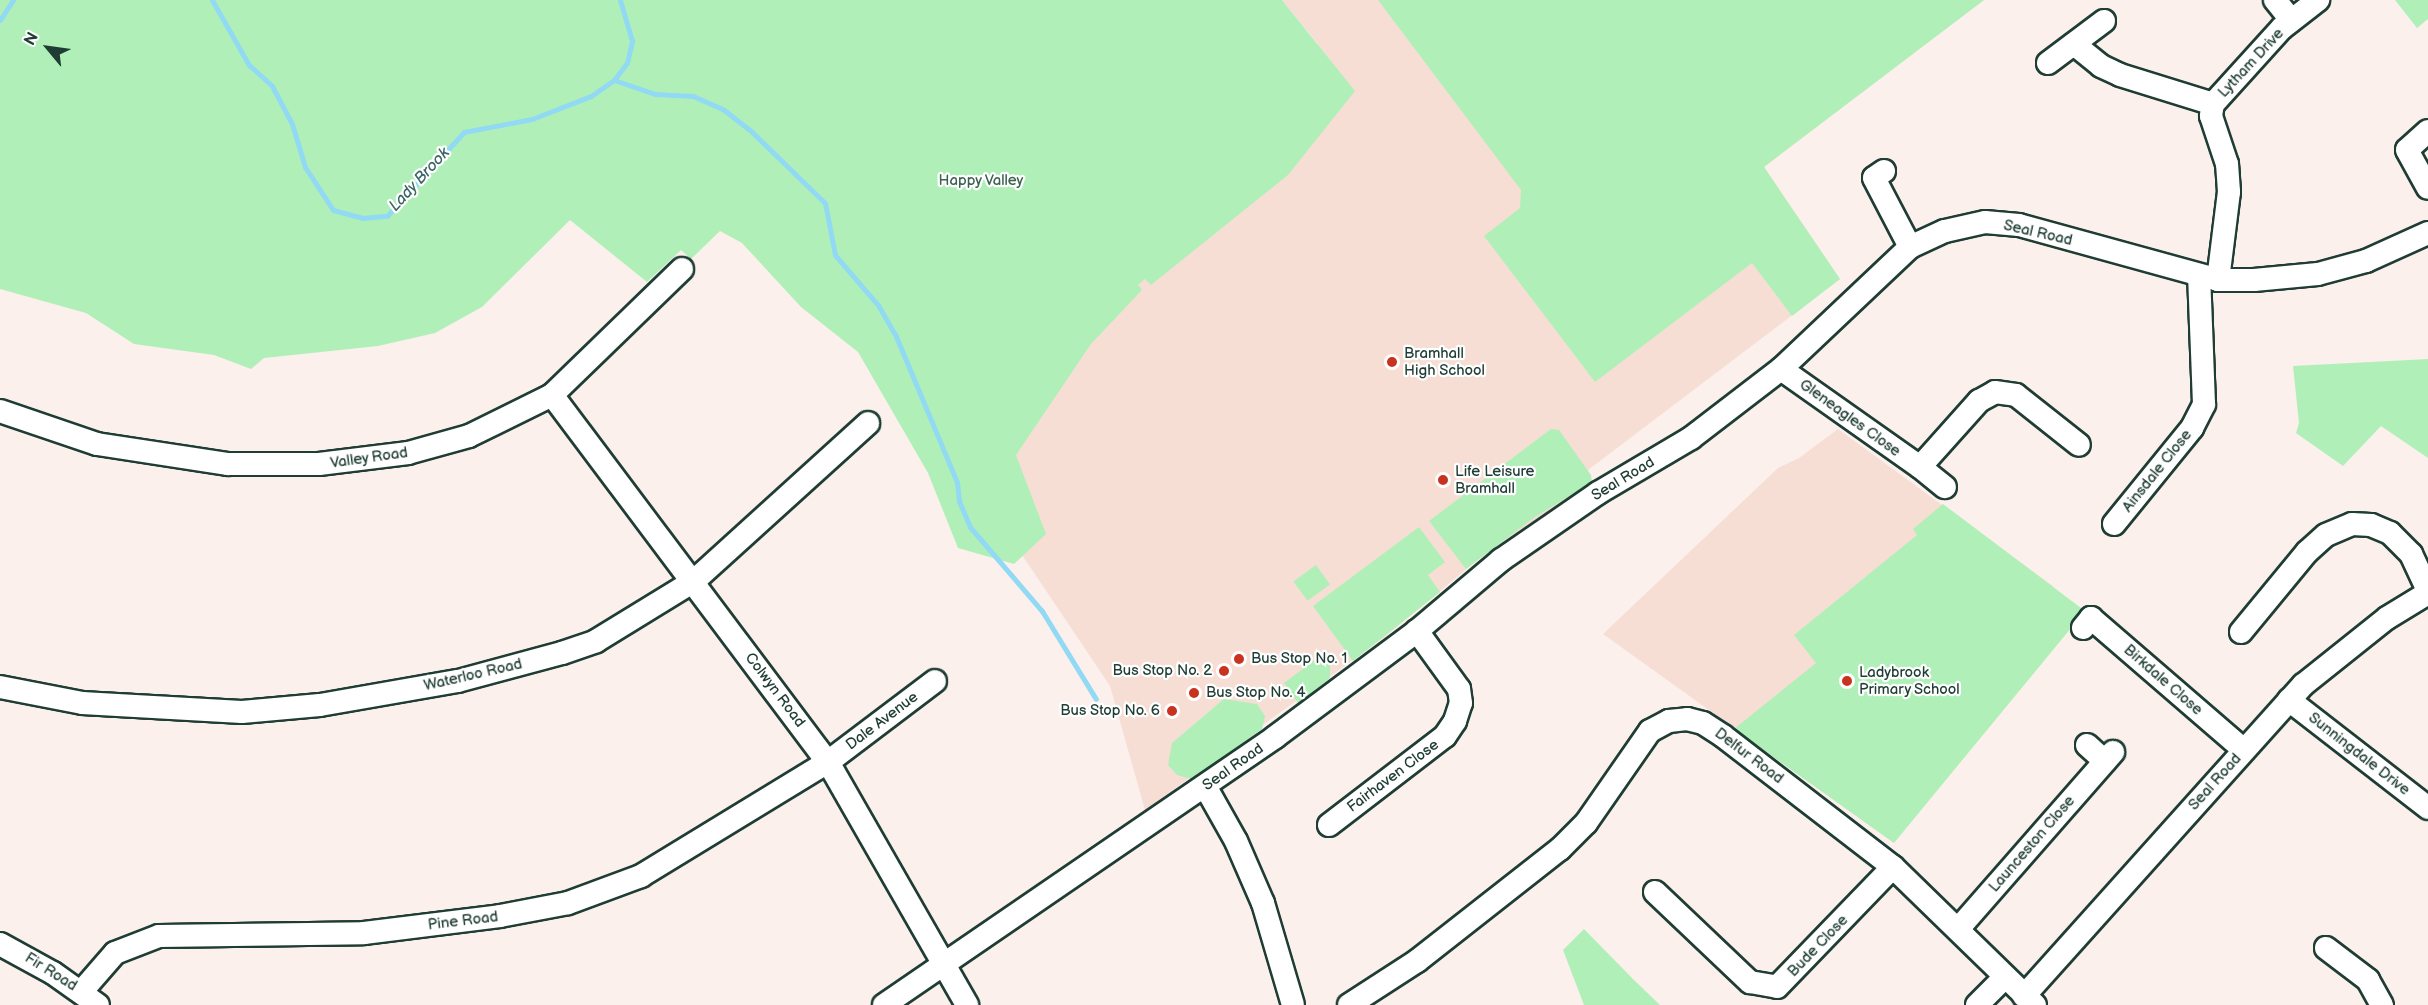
<!DOCTYPE html>
<html>
<head>
<meta charset="utf-8">
<style>
  body { margin:0 }
  #map { position:relative; width:2428px; height:1005px; overflow:hidden; background:#fbf0ec; font-family:"Balsamiq Sans",sans-serif }
  div>[style] { position:absolute }
  .built>* { inset:0; background:#f6ded5 }
  .green>* { inset:0; background:#b0f0b8; transform-origin:0 0 }
  .stream>* { height:5px; margin:-2.5px; padding:0 2.5px; transform-origin:2.5px; border-radius:2.5px; background:#92d9f4 }
  .roads { filter:drop-shadow(2px 0 #1f3d34) drop-shadow(-2px 0 #1f3d34) drop-shadow(0 2px #1f3d34) drop-shadow(0 -2px #1f3d34) }
  .minor>* { height:22px; margin:-11px; padding:0 11px; transform-origin:11px; border-radius:11px; background:#fff }
  .dots>* { width:16px; height:16px; translate:-50% -50%; box-sizing:border-box; border:3px solid #fff; border-radius:50% }
  span { translate:-50% -50%; white-space:nowrap; text-align:center; line-height:1.15; -webkit-text-stroke:4.5px #fff; paint-order:stroke }
  .street-label { font-size:15px; color:#1f3d34 }
  .park-label { font-size:15px; color:#3c614e }
  .poi-label { font-size:15px; color:#1f3d34 }
  .left { translate:0 -50%; text-align:left }
  .right { translate:-100% -50%; text-align:right }
  .water-label { font-size:16px; color:#3c6464; font-style:italic }
  .north { position:absolute; left:18px; top:18px; width:60px; height:60px; -webkit-text-stroke:4px #fff; paint-order:stroke; rotate:299deg; font-size:16px; font-weight:700; line-height:24px; text-align:center; color:#1f3d34 }
  .north::after { content:''; display:block; margin:auto; width:21px; height:27px; background:#1f3d34; clip-path:polygon(50% 0,100% 100%,50% 72%,0 100%) }
</style>
</head>
<body>
<div id="map">
  <div class="built">
    <i style="clip-path:polygon(1282px 0,1984px 0,1764px 167px,1840px 279px,1588px 470px,1592px 482px,1487px 552px,1386px 636px,1145px 810px,1110px 686px,1016px 546px,1002px 407px,1318px 44px)"></i>
    <i style="clip-path:polygon(1838px 429px,2053px 586px,1894px 843px,1603px 634px,1778px 468px,1799px 458px)"></i>
  </div>
  <div class="green">
    <i style="clip-path:polygon(0 0,1282px 0,1355px 91px,1288px 175px,1151px 285px,1145px 279px,1138px 285px,1142px 290px,1091px 344px,1016px 455px,1046px 534px,1014px 564px,958px 548px,928px 473px,858px 352px,801px 307px,742px 243px,720px 231px,691px 259px,681px 250px,647px 282px,570px 220px,482px 307px,435px 333px,378px 346px,264px 358px,251px 369px,214px 355px,134px 344px,86px 313px,0 289px)"></i>
    <i style="clip-path:polygon(1378px 0,1984px 0,1764px 167px,1840px 279px,1792px 316px,1752px 263px,1595px 382px,1484px 236px,1520px 208px,1521px 190px)"></i>
    <i style="clip-path:polygon(2395px 0,2428px 0,2428px 19px,2417px 28px)"></i>
    <i style="clip-path:polygon(2428px 359px,2428px 458px,2381px 426px,2343px 466px,2296px 433px,2299px 423px,2293px 366px)"></i>
    <i style="clip-path:polygon(1551px 429px,1559px 430px,1591px 475px,1592px 482px,1535px 517px,1466px 569px,1429px 521px)"></i>
    <i style="clip-path:polygon(1943px 504px,2085px 611px,1894px 843px,1734px 729px,1816px 663px,1794px 635px,1917px 535px,1913px 529px)"></i>
    <i style="clip-path:polygon(1419px 527px,1445px 562px,1428px 575px,1440px 592px,1353px 661px,1313px 606px)"></i>
    <i style="left:1316px;top:565px;width:24px;height:28px;rotate:54deg"></i>
    <i style="clip-path:polygon(1324px 653px,1330px 662px,1330px 678px,1298px 703px,1284px 683px)"></i>
    <i style="clip-path:polygon(1224px 699px,1257px 704px,1265px 716px,1262px 729px,1191px 779px,1177px 775px,1168px 765px,1172px 743px)"></i>
    <i style="clip-path:polygon(1584px 929px,1633px 979px,1660px 1005px,1584px 1005px,1563px 950px)"></i>
  </div>
  <div class="stream">
    <i style="left:212px;top:0;width:75px;rotate:60.4deg"></i>
    <i style="left:249px;top:65px;width:31px;rotate:42deg"></i>
    <i style="left:272px;top:86px;width:43px;rotate:62.2deg"></i>
    <i style="left:292px;top:124px;width:45px;rotate:73.2deg"></i>
    <i style="left:305px;top:167px;width:51px;rotate:56.9deg"></i>
    <i style="left:333px;top:210px;width:30px;rotate:15deg"></i>
    <i style="left:362px;top:218px;width:25px;rotate:-5deg"></i>
    <i style="left:387px;top:216px;width:114px;rotate:-47.5deg"></i>
    <i style="left:464px;top:132px;width:69px;rotate:-10.8deg"></i>
    <i style="left:532px;top:119px;width:63px;rotate:-21.3deg"></i>
    <i style="left:591px;top:96px;width:28px;rotate:-35deg"></i>
    <i style="left:614px;top:80px;width:21px;rotate:-53deg"></i>
    <i style="left:627px;top:63px;width:23px;rotate:-77deg"></i>
    <i style="left:632px;top:41px;width:43px;rotate:-106.3deg"></i>
    <i style="left:0;top:20px;width:24px;rotate:-57deg"></i>
    <i style="left:614px;top:80px;width:43px;rotate:18.9deg"></i>
    <i style="left:655px;top:94px;width:38px;rotate:3deg"></i>
    <i style="left:693px;top:96px;width:34px;rotate:24deg"></i>
    <i style="left:724px;top:110px;width:37px;rotate:38deg"></i>
    <i style="left:753px;top:133px;width:100px;rotate:44.2deg"></i>
    <i style="left:825px;top:203px;width:53px;rotate:79.1deg"></i>
    <i style="left:835px;top:255px;width:66px;rotate:49.3deg"></i>
    <i style="left:878px;top:305px;width:34px;rotate:60deg"></i>
    <i style="left:895px;top:334px;width:160px;rotate:67.3deg"></i>
    <i style="left:957px;top:482px;width:19px;rotate:84deg"></i>
    <i style="left:959px;top:501px;width:28px;rotate:67deg"></i>
    <i style="left:970px;top:527px;width:111px;rotate:49.4deg"></i>
    <i style="left:1042px;top:611px;width:103px;rotate:58.5deg"></i>
  </div>
  <div class="roads">
    <div class="minor">
      <i style="left:2275px;top:0;width:26px;rotate:51deg"></i>
      <i style="left:2074px;top:44px;width:35px;rotate:39deg"></i>
      <i style="left:2101px;top:66px;width:21px;rotate:25deg"></i>
      <i style="left:2120px;top:75px;width:97px;rotate:17.3deg"></i>
      <i style="left:2048px;top:63px;width:70px;rotate:-36.9deg"></i>
      <i style="left:2428px;top:131px;width:28px;rotate:138deg"></i>
      <i style="left:2407px;top:150px;width:43px;rotate:61.1deg"></i>
      <i style="left:1884px;top:171px;width:12px;rotate:145deg"></i>
      <i style="left:1874px;top:178px;width:78px;rotate:62.4deg"></i>
      <i style="left:2218px;top:280px;width:89px;rotate:-82.9deg"></i>
      <i style="left:2229px;top:192px;width:28px;rotate:-94deg"></i>
      <i style="left:2227px;top:164px;width:51px;rotate:-108.4deg"></i>
      <i style="left:2211px;top:116px;width:12px;rotate:-81deg"></i>
      <i style="left:2213px;top:104px;width:103px;rotate:-47.8deg"></i>
      <i style="left:2282px;top:28px;width:46px;rotate:-37.9deg"></i>
      <i style="left:1781px;top:369px;width:170px;rotate:35.2deg"></i>
      <i style="left:1920px;top:467px;width:89px;rotate:-48.2deg"></i>
      <i style="left:1979px;top:401px;width:18px;rotate:-29deg"></i>
      <i style="left:1995px;top:392px;width:21px;rotate:8deg"></i>
      <i style="left:2016px;top:395px;width:80px;rotate:38.4deg"></i>
      <i style="left:552px;top:395px;width:459px;rotate:53.1deg"></i>
      <i style="left:828px;top:762px;width:280px;rotate:60.2deg"></i>
      <i style="left:0;top:411px;width:102px;rotate:18.8deg"></i>
      <i style="left:97px;top:444px;width:133px;rotate:8.7deg"></i>
      <i style="left:228px;top:464px;width:91px"></i>
      <i style="left:319px;top:464px;width:90px;rotate:-7deg"></i>
      <i style="left:408px;top:453px;width:63px;rotate:-15.6deg"></i>
      <i style="left:469px;top:436px;width:93px;rotate:-26.3deg"></i>
      <i style="left:552px;top:395px;width:181px;rotate:-44.1deg"></i>
      <i style="left:1920px;top:467px;width:32px;rotate:39deg"></i>
      <i style="left:2114px;top:524px;width:124px;rotate:-50.9deg"></i>
      <i style="left:2192px;top:428px;width:27px;rotate:-63deg"></i>
      <i style="left:2204px;top:404px;width:129px;rotate:-92.2deg"></i>
      <i style="left:2083px;top:628px;width:13px;rotate:-51deg"></i>
      <i style="left:2091px;top:618px;width:202px;rotate:40.8deg"></i>
      <i style="left:2241px;top:632px;width:104px;rotate:-50.5deg"></i>
      <i style="left:2307px;top:552px;width:25px;rotate:-42deg"></i>
      <i style="left:2326px;top:535px;width:28px;rotate:-23deg"></i>
      <i style="left:2352px;top:524px;width:19px;rotate:3deg"></i>
      <i style="left:2371px;top:525px;width:21px;rotate:23deg"></i>
      <i style="left:2390px;top:533px;width:30px;rotate:45deg"></i>
      <i style="left:2411px;top:554px;width:40px;rotate:65deg"></i>
      <i style="left:0;top:687px;width:84px;rotate:11deg"></i>
      <i style="left:82px;top:703px;width:160px;rotate:3.2deg"></i>
      <i style="left:242px;top:712px;width:78px;rotate:-5.1deg"></i>
      <i style="left:320px;top:705px;width:140px;rotate:-9.9deg"></i>
      <i style="left:458px;top:681px;width:108px;rotate:-15.1deg"></i>
      <i style="left:562px;top:653px;width:36px;rotate:-19deg"></i>
      <i style="left:596px;top:641px;width:115px;rotate:-31.5deg"></i>
      <i style="left:694px;top:581px;width:235px;rotate:-42.2deg"></i>
      <i style="left:2289px;top:700px;width:176px;rotate:37.8deg"></i>
      <i style="left:2087px;top:745px;width:24px;rotate:42deg"></i>
      <i style="left:1205px;top:786px;width:63px;rotate:60.6deg"></i>
      <i style="left:1236px;top:841px;width:68px;rotate:66.5deg"></i>
      <i style="left:1263px;top:903px;width:106px;rotate:73.6deg"></i>
      <i style="left:1329px;top:825px;width:146px;rotate:-37.5deg"></i>
      <i style="left:1445px;top:736px;width:18px;rotate:-56deg"></i>
      <i style="left:1455px;top:721px;width:19px;rotate:-72deg"></i>
      <i style="left:1461px;top:703px;width:14px;rotate:-98deg"></i>
      <i style="left:1459px;top:689px;width:72px;rotate:-125.9deg"></i>
      <i style="left:1655px;top:892px;width:131px;rotate:43.5deg"></i>
      <i style="left:1750px;top:982px;width:27px;rotate:10deg"></i>
      <i style="left:1777px;top:987px;width:167px;rotate:-46deg"></i>
      <i style="left:1959px;top:928px;width:234px;rotate:-48.8deg"></i>
      <i style="left:0;top:944px;width:60px;rotate:28.7deg"></i>
      <i style="left:53px;top:973px;width:55px;rotate:35.4deg"></i>
      <i style="left:2326px;top:948px;width:53px;rotate:37.3deg"></i>
      <i style="left:2368px;top:980px;width:29px;rotate:61deg"></i>
      <i style="left:82px;top:991px;width:50px;rotate:-49deg"></i>
      <i style="left:115px;top:953px;width:47px;rotate:-21.1deg"></i>
      <i style="left:159px;top:936px;width:205px;rotate:-0.8deg"></i>
      <i style="left:364px;top:933px;width:137px;rotate:-7.1deg"></i>
      <i style="left:500px;top:916px;width:69px;rotate:-10.8deg"></i>
      <i style="left:568px;top:903px;width:78px;rotate:-20.3deg"></i>
      <i style="left:641px;top:876px;width:219px;rotate:-31.4deg"></i>
      <i style="left:828px;top:762px;width:134px;rotate:-37.1deg"></i>
      <i style="left:2024px;top:996px;width:418px;rotate:-48.1deg"></i>
      <i style="left:2303px;top:685px;width:107px;rotate:-38.6deg"></i>
      <i style="left:2387px;top:618px;width:48px;rotate:-31.4deg"></i>
      <i style="left:884px;top:1005px;width:474px;rotate:-34.4deg"></i>
      <i style="left:1275px;top:737px;width:177px;rotate:-36.7deg"></i>
      <i style="left:1417px;top:631px;width:110px;rotate:-40.2deg"></i>
      <i style="left:1501px;top:560px;width:118px;rotate:-34.6deg"></i>
      <i style="left:1598px;top:493px;width:108px;rotate:-30.6deg"></i>
      <i style="left:1691px;top:438px;width:113px;rotate:-37.5deg"></i>
      <i style="left:1781px;top:369px;width:178px;rotate:-43.4deg"></i>
      <i style="left:1910px;top:247px;width:38px;rotate:-25deg"></i>
      <i style="left:1945px;top:231px;width:41px;rotate:-12.7deg"></i>
      <i style="left:1985px;top:222px;width:34px;rotate:5deg"></i>
      <i style="left:2019px;top:225px;width:206px;rotate:15.4deg"></i>
      <i style="left:2218px;top:280px;width:36px"></i>
      <i style="left:2254px;top:280px;width:64px;rotate:-5.4deg"></i>
      <i style="left:2318px;top:274px;width:50px;rotate:-15.2deg"></i>
      <i style="left:2366px;top:261px;width:68px;rotate:-24.3deg"></i>
      <i style="left:1349px;top:1005px;width:81px;rotate:-32.9deg"></i>
      <i style="left:1417px;top:961px;width:182px;rotate:-38.1deg"></i>
      <i style="left:1560px;top:849px;width:37px;rotate:-45deg"></i>
      <i style="left:1586px;top:823px;width:112px;rotate:-55.2deg"></i>
      <i style="left:1650px;top:731px;width:21px;rotate:-28deg"></i>
      <i style="left:1669px;top:721px;width:18px;rotate:-6deg"></i>
      <i style="left:1687px;top:719px;width:16px;rotate:14deg"></i>
      <i style="left:1703px;top:723px;width:24px;rotate:33deg"></i>
      <i style="left:1723px;top:736px;width:215px;rotate:37.6deg"></i>
      <i style="left:1893px;top:867px;width:198px;rotate:44.2deg"></i>
      <i style="left:1977px;top:1005px;width:38px;rotate:-45deg"></i>
    </div>
  </div>
  <div class="dots">
    <i style="left:1392px;top:362px;background:#c8321e"></i>
    <i style="left:1443px;top:480px;background:#c8321e"></i>
    <i style="left:1239px;top:659px;background:#c8321e"></i>
    <i style="left:1224px;top:671px;background:#c8321e"></i>
    <i style="left:1847px;top:681px;background:#c8321e"></i>
    <i style="left:1194px;top:693px;background:#c8321e"></i>
    <i style="left:1172px;top:711px;background:#c8321e"></i>
  </div>
  <div class="street-label">
    <span style="left:2251px;top:63px;rotate:-47deg">Lytham Drive</span>
    <span style="left:2038px;top:233px;rotate:13deg">Seal Road</span>
    <span style="left:1850px;top:418px;rotate:36deg">Gleneagles Close</span>
    <span style="left:369px;top:458px;rotate:-8deg">Valley Road</span>
    <span style="left:2157px;top:471px;rotate:-51deg">Ainsdale Close</span>
    <span style="left:1623px;top:479px;rotate:-31deg">Seal Road</span>
    <span style="left:473px;top:675px;rotate:-13deg">Waterloo Road</span>
    <span style="left:2163px;top:680px;rotate:41deg">Birkdale Close</span>
    <span style="left:775px;top:690px;rotate:53deg">Colwyn Road</span>
    <span style="left:882px;top:721px;rotate:-37deg">Dale Avenue</span>
    <span style="left:2359px;top:754px;rotate:38deg">Sunningdale Drive</span>
    <span style="left:1749px;top:756px;rotate:37deg">Delfur Road</span>
    <span style="left:1233px;top:767px;rotate:-35deg">Seal Road</span>
    <span style="left:1393px;top:776px;rotate:-37deg">Fairhaven Close</span>
    <span style="left:2215px;top:782px;rotate:-48deg">Seal Road</span>
    <span style="left:2032px;top:844px;rotate:-49deg">Launceston Close</span>
    <span style="left:463px;top:921px;rotate:-7deg">Pine Road</span>
    <span style="left:1818px;top:946px;rotate:-46deg">Bude Close</span>
    <span style="left:51px;top:972px;rotate:32deg">Fir Road</span>
  </div>
  <div class="park-label">
    <span style="left:981px;top:181px">Happy Valley</span>
  </div>
  <div class="poi-label">
    <span class="left" style="left:1404px;top:362px">Bramhall<br>High School</span>
    <span class="left" style="left:1455px;top:480px">Life Leisure<br>Bramhall</span>
    <span class="left" style="left:1251px;top:659px">Bus Stop No. 1</span>
    <span class="right" style="left:1212px;top:671px">Bus Stop No. 2</span>
    <span class="left" style="left:1859px;top:681px">Ladybrook<br>Primary School</span>
    <span class="left" style="left:1206px;top:693px">Bus Stop No. 4</span>
    <span class="right" style="left:1160px;top:711px">Bus Stop No. 6</span>
  </div>
  <div class="water-label">
    <span style="left:420px;top:180px;rotate:-47deg">Lady Brook</span>
  </div>
  <div class="north">N</div>
</div>
</body>
</html>
